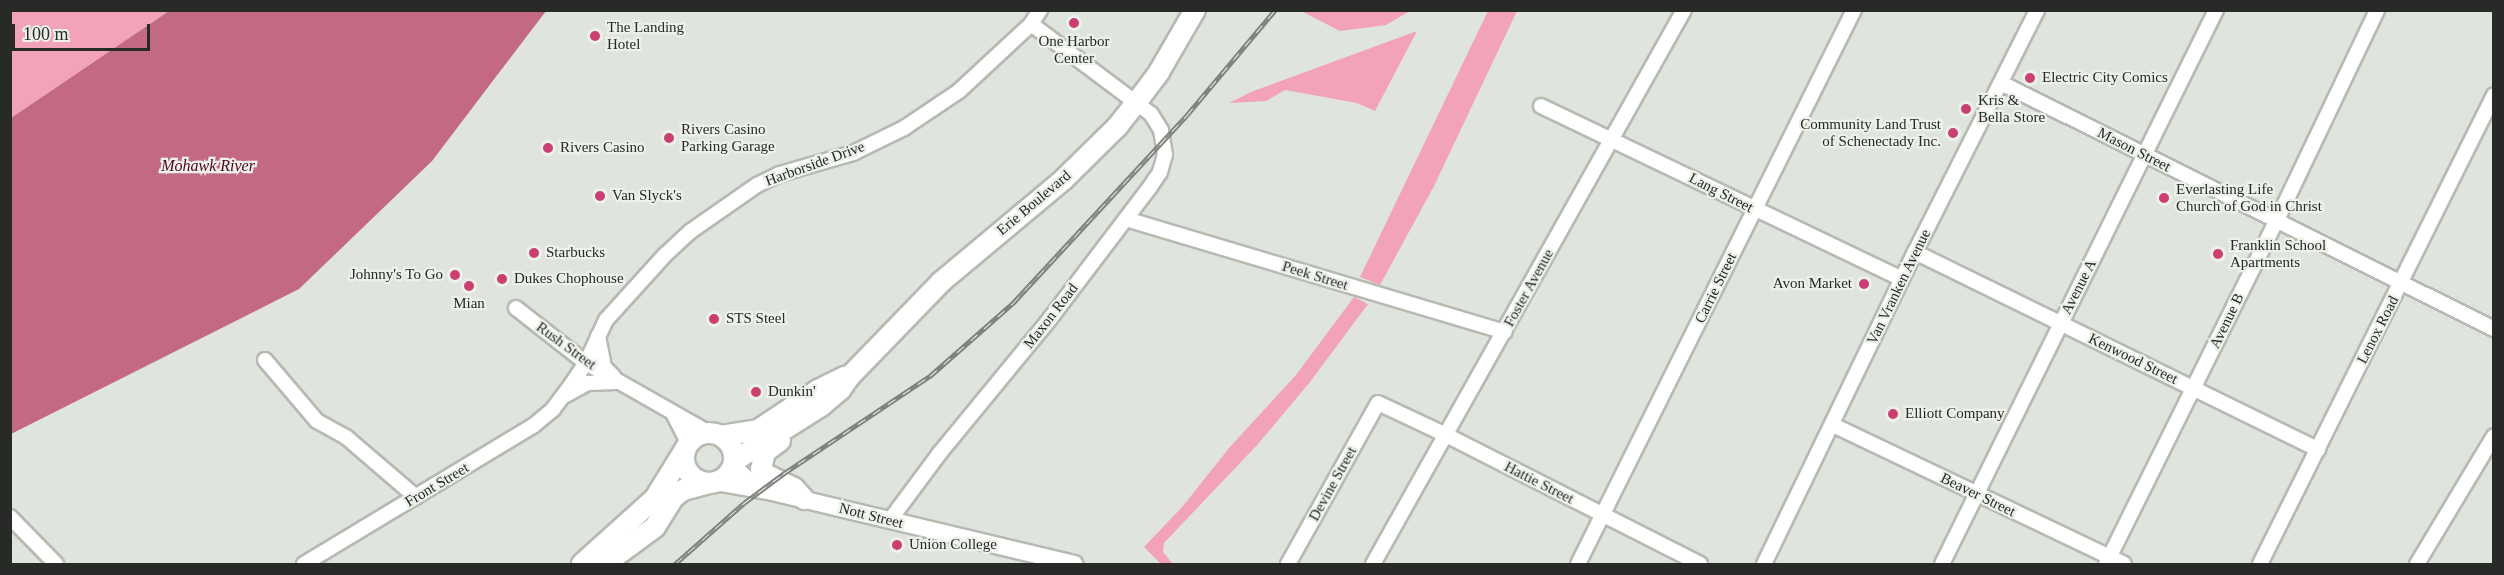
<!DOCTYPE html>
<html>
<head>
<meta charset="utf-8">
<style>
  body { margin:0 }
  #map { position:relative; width:2504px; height:575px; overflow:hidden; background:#dfe4dc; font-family:Georgia,serif }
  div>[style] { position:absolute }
  .green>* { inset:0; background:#f2a3b7 }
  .water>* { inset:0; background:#c36982 }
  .roads { filter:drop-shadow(2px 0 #b5bab2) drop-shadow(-2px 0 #b5bab2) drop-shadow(0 2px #b5bab2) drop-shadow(0 -2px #b5bab2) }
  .minor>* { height:14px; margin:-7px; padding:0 7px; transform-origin:7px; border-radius:7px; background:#fff }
  .major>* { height:16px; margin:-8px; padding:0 8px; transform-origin:8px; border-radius:8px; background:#fff }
  .highway>* { height:20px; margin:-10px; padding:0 10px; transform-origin:10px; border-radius:10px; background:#fff }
  .highway>.ring { margin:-10px; padding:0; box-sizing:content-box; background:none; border:20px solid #fff; border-radius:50% }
  .rail>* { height:5px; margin-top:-2.5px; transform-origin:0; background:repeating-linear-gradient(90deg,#ecf1e9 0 9px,#80837e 0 18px); box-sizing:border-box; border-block:2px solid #80837e }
  .dots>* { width:16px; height:16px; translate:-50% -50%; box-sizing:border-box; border:3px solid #ecf1e9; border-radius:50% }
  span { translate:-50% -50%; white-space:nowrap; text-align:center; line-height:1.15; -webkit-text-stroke:4.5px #ecf1e9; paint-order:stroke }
  .poi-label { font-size:15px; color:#282a27 }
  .left { translate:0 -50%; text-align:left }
  .right { translate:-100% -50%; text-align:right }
  .street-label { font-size:15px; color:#282a27 }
  .water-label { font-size:16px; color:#540024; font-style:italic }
  .frame { position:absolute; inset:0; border:12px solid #282a27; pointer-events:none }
  .scale { position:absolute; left:12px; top:24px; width:138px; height:27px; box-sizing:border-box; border:3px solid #282a27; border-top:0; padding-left:8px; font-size:18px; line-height:21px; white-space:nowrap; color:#282a27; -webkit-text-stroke:4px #ecf1e9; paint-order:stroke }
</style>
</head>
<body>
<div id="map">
  <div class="green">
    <i style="clip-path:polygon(11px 11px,169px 11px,11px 118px)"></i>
    <i style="clip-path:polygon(1301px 11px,1410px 11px,1386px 25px,1340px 31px)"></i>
    <i style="clip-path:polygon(1488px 11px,1517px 11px,1434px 186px,1380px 285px,1360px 277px)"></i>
    <i style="clip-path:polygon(1417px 31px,1375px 111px,1357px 103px,1285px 90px,1266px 101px,1229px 103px,1251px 92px)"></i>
    <i style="clip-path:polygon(1354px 297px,1368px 304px,1310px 382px,1258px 444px,1164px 543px,1163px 552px,1173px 564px,1161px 564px,1144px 547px,1183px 506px,1229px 448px,1296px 375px)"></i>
  </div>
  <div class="water">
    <i style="clip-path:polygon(169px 11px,546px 11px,432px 161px,299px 289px,11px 434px,11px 118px)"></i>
  </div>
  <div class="roads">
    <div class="minor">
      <i style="left:2001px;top:83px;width:551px;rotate:26.52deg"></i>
      <i style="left:1541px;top:106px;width:400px;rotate:25.6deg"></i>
      <i style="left:1126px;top:219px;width:395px;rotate:16.6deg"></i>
      <i style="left:1915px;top:252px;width:449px;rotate:26.1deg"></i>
      <i style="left:516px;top:308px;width:89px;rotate:38.2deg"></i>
      <i style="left:586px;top:363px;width:142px;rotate:29.6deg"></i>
      <i style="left:598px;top:336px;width:32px;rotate:79deg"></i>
      <i style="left:604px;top:367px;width:13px;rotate:45deg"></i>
      <i style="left:265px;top:360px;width:80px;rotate:49.6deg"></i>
      <i style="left:317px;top:421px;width:33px;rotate:29deg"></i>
      <i style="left:346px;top:437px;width:92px;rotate:40.6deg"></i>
      <i style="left:566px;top:395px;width:25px;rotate:-29deg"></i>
      <i style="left:588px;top:383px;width:28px;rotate:-2deg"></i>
      <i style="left:674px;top:415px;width:33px;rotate:63deg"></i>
      <i style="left:1833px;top:425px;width:322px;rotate:25.5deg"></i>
      <i style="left:10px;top:517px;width:66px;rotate:45.6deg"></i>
      <i style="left:890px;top:520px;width:82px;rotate:-53.4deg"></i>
      <i style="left:939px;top:454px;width:173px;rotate:-50.6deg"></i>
      <i style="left:1049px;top:320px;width:167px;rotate:-52.8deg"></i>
      <i style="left:1150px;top:187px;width:18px;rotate:-56deg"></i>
      <i style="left:1160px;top:172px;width:18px;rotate:-74deg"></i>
      <i style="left:1165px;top:155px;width:25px;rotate:-99deg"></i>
      <i style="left:1161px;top:130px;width:19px;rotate:-122deg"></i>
      <i style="left:1151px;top:114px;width:150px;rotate:-143.1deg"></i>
      <i style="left:304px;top:564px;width:267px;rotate:-31.1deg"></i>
      <i style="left:533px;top:426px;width:26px;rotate:-40deg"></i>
      <i style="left:553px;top:409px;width:30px;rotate:-53deg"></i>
      <i style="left:571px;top:385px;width:27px;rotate:-56deg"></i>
      <i style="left:586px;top:363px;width:47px;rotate:-65.1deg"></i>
      <i style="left:606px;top:320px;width:88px;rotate:-47.8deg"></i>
      <i style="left:665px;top:255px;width:35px;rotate:-43deg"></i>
      <i style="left:691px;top:231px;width:80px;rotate:-34.9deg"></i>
      <i style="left:757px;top:185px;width:25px;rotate:-26deg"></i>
      <i style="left:780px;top:174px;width:76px;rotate:-16deg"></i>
      <i style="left:853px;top:153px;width:57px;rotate:-26.1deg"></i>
      <i style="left:904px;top:128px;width:66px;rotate:-33.9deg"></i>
      <i style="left:959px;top:91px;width:98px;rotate:-42.9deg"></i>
      <i style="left:1031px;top:24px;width:17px;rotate:-57deg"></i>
      <i style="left:1288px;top:564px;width:184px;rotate:-60.8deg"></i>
      <i style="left:1378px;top:403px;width:75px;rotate:25.2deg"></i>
      <i style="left:1446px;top:435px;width:285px;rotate:26.9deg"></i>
      <i style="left:1373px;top:564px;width:635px;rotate:-60.69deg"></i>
      <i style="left:1578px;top:564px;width:619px;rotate:-63.52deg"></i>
      <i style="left:1764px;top:564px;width:347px;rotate:-64.2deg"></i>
      <i style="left:1915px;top:252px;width:271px;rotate:-63.2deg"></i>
      <i style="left:1942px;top:564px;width:618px;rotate:-63.68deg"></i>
      <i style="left:2106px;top:564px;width:384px;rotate:-63.6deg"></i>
      <i style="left:2277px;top:220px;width:233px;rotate:-64.5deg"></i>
      <i style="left:2260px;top:564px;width:524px;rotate:-63.48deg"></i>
      <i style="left:2417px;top:564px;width:149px;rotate:-59deg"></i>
    </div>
    <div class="major">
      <i style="left:733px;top:466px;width:22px;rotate:43deg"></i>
      <i style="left:749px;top:481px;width:13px;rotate:29deg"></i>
      <i style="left:716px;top:482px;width:57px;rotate:10.1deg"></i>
      <i style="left:772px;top:492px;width:311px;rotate:13.4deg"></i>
    </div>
    <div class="highway">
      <i class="ring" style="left:684px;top:433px;width:30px;height:30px"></i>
      <i style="left:721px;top:436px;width:37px;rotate:-9deg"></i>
      <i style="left:758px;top:430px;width:72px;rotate:-33.7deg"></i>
      <i style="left:818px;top:390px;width:30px;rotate:-26deg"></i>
      <i style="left:780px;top:441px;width:19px;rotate:144deg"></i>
      <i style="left:765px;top:452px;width:17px;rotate:103deg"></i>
      <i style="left:761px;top:469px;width:6px;rotate:51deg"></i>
      <i style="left:765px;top:474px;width:32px;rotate:26deg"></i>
      <i style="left:794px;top:488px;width:15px;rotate:48deg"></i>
      <i style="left:734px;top:461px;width:103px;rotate:-32.3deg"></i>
      <i style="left:821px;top:406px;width:25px;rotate:-40deg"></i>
      <i style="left:840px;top:390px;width:17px;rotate:-54deg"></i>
      <i style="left:850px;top:376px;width:131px;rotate:-45.9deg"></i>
      <i style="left:941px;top:282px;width:159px;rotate:-39.9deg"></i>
      <i style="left:1063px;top:180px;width:76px;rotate:-44.5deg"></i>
      <i style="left:1117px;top:127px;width:31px;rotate:-52deg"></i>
      <i style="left:1136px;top:103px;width:39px;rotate:-53deg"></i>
      <i style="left:1159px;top:72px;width:72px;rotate:-59.9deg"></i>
      <i style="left:582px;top:564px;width:98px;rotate:-42.1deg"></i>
      <i style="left:655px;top:498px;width:59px;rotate:-58.2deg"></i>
      <i style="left:605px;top:564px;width:62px;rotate:-36.5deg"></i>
      <i style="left:655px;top:527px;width:36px;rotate:-58deg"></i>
      <i style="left:674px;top:497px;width:11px;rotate:-38deg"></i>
      <i style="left:683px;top:490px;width:27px;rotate:-15deg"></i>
    </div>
  </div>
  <div class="rail">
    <i style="left:675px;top:564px;width:92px;rotate:-41.5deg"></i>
    <i style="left:744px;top:503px;width:49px;rotate:-36.6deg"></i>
    <i style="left:783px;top:474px;width:177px;rotate:-33.7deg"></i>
    <i style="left:930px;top:376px;width:111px;rotate:-41.3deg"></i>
    <i style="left:1013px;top:303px;width:256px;rotate:-47.2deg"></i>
    <i style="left:1187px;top:115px;width:137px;rotate:-50deg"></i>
  </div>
  <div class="dots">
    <i style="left:1074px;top:23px;background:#cc4071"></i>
    <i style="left:595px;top:36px;background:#cc4071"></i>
    <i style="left:2030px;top:78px;background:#cc4071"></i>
    <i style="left:1966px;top:109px;background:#cc4071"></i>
    <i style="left:1953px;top:133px;background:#cc4071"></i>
    <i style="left:669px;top:138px;background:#cc4071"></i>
    <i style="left:548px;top:148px;background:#cc4071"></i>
    <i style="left:600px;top:196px;background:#cc4071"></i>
    <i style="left:2164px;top:198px;background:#cc4071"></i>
    <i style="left:534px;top:253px;background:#cc4071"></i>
    <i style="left:2218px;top:254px;background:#cc4071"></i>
    <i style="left:455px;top:275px;background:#cc4071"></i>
    <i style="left:502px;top:279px;background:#cc4071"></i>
    <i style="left:1864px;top:284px;background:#cc4071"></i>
    <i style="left:469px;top:286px;background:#cc4071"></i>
    <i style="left:714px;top:319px;background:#cc4071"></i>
    <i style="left:756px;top:392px;background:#cc4071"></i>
    <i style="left:1893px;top:414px;background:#cc4071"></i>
    <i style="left:897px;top:545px;background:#cc4071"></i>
  </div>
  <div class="poi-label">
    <span class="left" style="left:607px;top:36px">The Landing<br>Hotel</span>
    <span style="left:1074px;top:50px">One Harbor<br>Center</span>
    <span class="left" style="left:2042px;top:78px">Electric City Comics</span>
    <span class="left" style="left:1978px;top:109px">Kris &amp;<br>Bella Store</span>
    <span class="right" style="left:1941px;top:133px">Community Land Trust<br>of Schenectady Inc.</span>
    <span class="left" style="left:681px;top:138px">Rivers Casino<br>Parking Garage</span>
    <span class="left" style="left:560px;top:148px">Rivers Casino</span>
    <span class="left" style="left:2176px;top:198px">Everlasting Life<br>Church of God in Christ</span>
    <span class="left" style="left:612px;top:196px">Van Slyck's</span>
    <span class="left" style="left:2230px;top:254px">Franklin School<br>Apartments</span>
    <span class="left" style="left:546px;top:253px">Starbucks</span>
    <span class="right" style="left:443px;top:275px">Johnny's To Go</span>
    <span class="left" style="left:514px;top:279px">Dukes Chophouse</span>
    <span class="right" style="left:1852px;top:284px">Avon Market</span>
    <span style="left:469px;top:304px">Mian</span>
    <span class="left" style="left:726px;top:319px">STS Steel</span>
    <span class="left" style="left:768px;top:392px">Dunkin'</span>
    <span class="left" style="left:1905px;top:414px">Elliott Company</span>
    <span class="left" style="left:909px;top:545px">Union College</span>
  </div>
  <div class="street-label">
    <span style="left:2134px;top:150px;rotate:27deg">Mason Street</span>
    <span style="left:815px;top:164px;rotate:-20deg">Harborside Drive</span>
    <span style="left:1721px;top:193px;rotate:27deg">Lang Street</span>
    <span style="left:1034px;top:203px;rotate:-40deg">Erie Boulevard</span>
    <span style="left:1315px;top:276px;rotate:17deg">Peek Street</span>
    <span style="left:1899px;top:287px;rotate:-64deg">Van Vranken Avenue</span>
    <span style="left:2079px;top:287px;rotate:-63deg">Avenue A</span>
    <span style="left:1529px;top:288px;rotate:-61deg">Foster Avenue</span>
    <span style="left:1716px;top:288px;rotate:-64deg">Carrie Street</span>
    <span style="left:1051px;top:316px;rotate:-52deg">Maxon Road</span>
    <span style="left:2227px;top:321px;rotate:-64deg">Avenue B</span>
    <span style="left:2378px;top:330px;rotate:-63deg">Lenox Road</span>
    <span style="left:566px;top:346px;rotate:36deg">Rush Street</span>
    <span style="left:2133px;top:359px;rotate:26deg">Kenwood Street</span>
    <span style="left:1539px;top:483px;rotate:27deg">Hattie Street</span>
    <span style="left:1333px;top:484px;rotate:-61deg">Devine Street</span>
    <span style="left:437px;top:485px;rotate:-31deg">Front Street</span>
    <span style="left:1978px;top:495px;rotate:26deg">Beaver Street</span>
    <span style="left:871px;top:516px;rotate:14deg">Nott Street</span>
  </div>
  <div class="water-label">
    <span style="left:208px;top:166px">Mohawk River</span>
  </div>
  <div class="frame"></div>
  <div class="scale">100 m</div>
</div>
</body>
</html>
